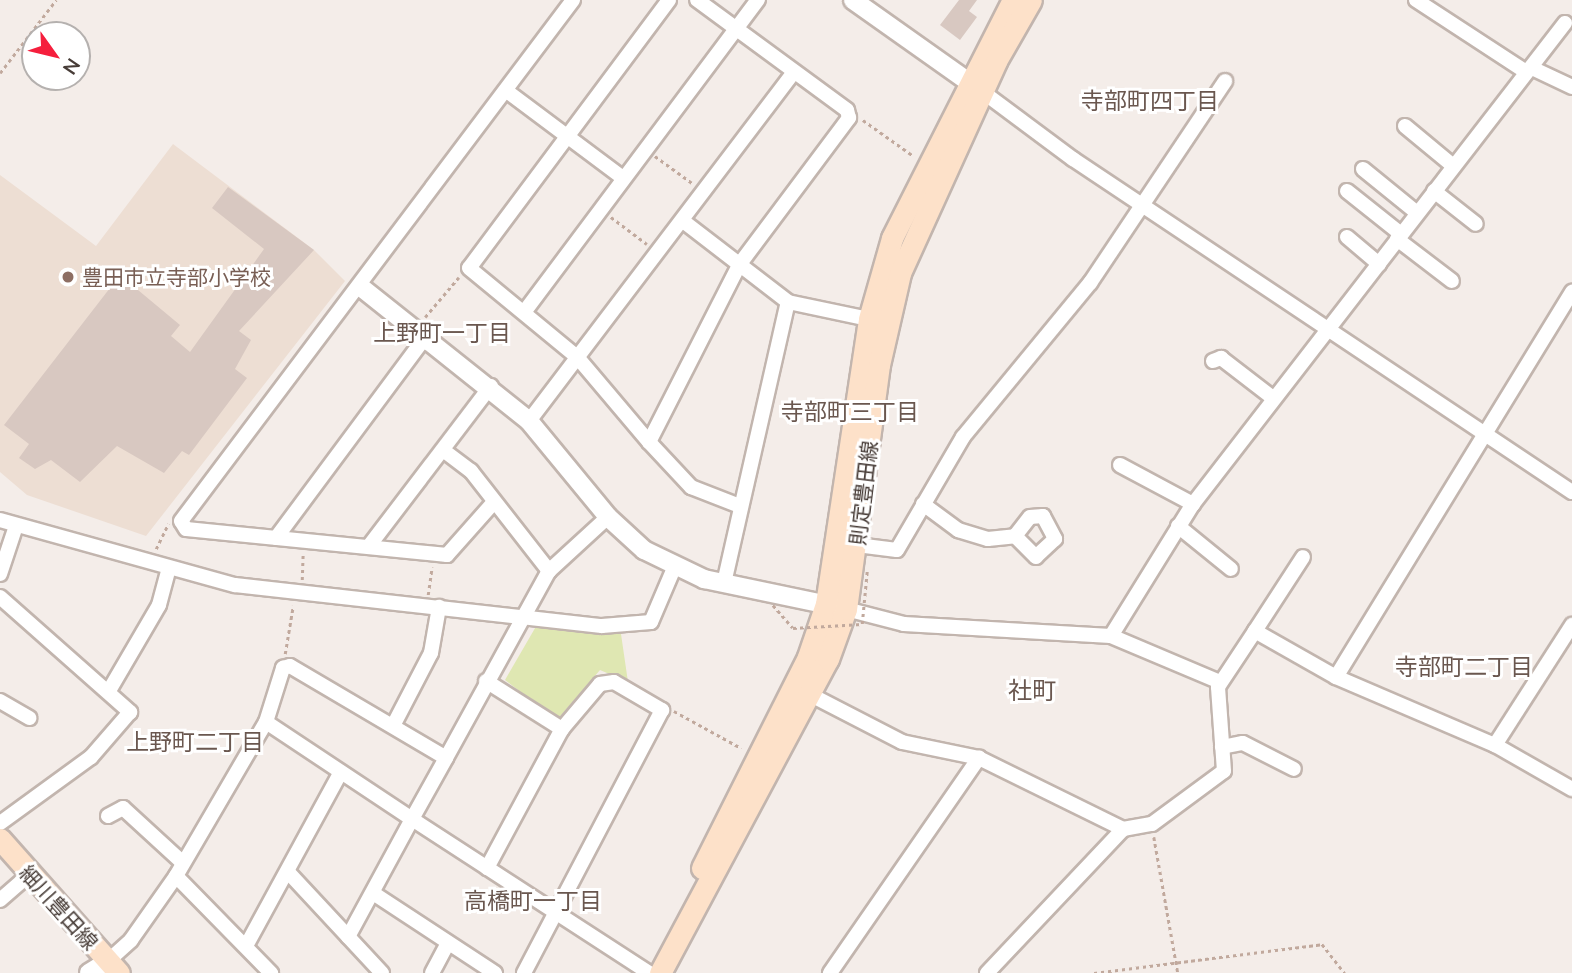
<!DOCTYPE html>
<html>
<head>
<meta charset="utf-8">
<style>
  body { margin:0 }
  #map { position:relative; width:1572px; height:973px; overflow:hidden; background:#f4ede9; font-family:Mulish,"Noto Sans JP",sans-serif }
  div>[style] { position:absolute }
  .education>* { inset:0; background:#edded3 }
  .green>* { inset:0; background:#dfe7b2 }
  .building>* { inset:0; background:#d8c8c1 }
  .path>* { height:2.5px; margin-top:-1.25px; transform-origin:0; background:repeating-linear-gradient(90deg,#c1a99d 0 3.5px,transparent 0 7px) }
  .roads { filter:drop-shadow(2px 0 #c2b5ae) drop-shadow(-2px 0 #c2b5ae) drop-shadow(0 2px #c2b5ae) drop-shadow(0 -2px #c2b5ae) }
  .minor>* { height:14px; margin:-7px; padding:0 7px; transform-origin:7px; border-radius:7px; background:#fff }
  .tertiary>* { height:18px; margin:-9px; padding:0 9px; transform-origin:9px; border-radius:9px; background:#fff }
  .secondary>* { height:21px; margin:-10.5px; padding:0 10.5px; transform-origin:10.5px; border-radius:10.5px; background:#fde1c9 }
  .path-bridge>* { height:2.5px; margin-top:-1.25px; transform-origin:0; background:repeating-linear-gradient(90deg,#c1a99d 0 3.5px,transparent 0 7px) }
  .dots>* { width:19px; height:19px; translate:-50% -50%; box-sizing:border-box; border:4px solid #fff; border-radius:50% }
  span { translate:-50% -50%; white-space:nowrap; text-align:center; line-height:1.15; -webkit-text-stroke:6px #fff; paint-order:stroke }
  .education-label { font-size:21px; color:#785e54 }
  .left { translate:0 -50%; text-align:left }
  .street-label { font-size:21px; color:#473c37 }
  .neighbourhood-label { font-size:23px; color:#6a574f }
  .quarter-label { font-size:24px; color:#6a574f }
  .north { position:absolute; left:21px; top:21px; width:70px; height:70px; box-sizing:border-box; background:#fff; border:2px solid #b5b1af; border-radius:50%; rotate:124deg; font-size:19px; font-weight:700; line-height:28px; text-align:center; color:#473c37 }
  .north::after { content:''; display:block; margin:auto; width:24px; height:32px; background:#f51f3d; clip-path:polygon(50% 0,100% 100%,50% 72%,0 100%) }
</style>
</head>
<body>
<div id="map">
  <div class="education">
    <i style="clip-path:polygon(173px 144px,314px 250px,345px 281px,146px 536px,27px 495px,0 472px,0 175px,96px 246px)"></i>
  </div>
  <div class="green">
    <i style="clip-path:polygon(538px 623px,621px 634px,628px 682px,600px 670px,557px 720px,505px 680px)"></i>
  </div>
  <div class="building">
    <i style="clip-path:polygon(959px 0,977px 0,969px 11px,977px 17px,960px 40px,940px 25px)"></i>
    <i style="clip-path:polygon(228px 187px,314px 250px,239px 331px,251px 340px,235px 369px,247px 378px,189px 455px,182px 451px,164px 473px,117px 446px,80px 482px,51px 460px,35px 469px,19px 458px,29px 444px,4px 425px,120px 275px,180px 325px,171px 336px,190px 352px,264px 249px,212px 208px)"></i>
  </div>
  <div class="path">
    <i style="left:0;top:73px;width:92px;rotate:-52.5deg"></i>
    <i style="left:863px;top:120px;width:60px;rotate:35.5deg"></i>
    <i style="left:655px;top:156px;width:46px;rotate:36.1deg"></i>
    <i style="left:611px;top:217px;width:45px;rotate:36.9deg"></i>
    <i style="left:425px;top:317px;width:52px;rotate:-49.6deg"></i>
    <i style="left:156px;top:549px;width:28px;rotate:-64deg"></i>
    <i style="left:302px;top:580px;width:25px;rotate:-88deg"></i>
    <i style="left:428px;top:595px;width:28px;rotate:-82deg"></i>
    <i style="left:285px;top:654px;width:49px;rotate:-80.5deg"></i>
    <i style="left:674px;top:711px;width:77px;rotate:28.9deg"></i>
    <i style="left:1154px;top:837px;width:138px;rotate:80deg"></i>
    <i style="left:1094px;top:973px;width:230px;rotate:-7.2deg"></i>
    <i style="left:1322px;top:944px;width:37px;rotate:52deg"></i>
  </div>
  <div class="roads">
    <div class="minor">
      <i style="left:669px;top:0;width:334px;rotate:126.7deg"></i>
      <i style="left:469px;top:268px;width:141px;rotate:39.5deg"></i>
      <i style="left:578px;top:358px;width:110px;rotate:49.8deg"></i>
      <i style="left:649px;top:442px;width:199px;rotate:-63deg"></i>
      <i style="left:739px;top:265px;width:184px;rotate:-53.2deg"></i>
      <i style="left:849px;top:118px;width:8px;rotate:-104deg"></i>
      <i style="left:847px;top:110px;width:186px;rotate:-143.7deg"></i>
      <i style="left:1416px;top:0;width:131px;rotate:33.2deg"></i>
      <i style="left:1534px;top:69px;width:42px;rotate:25.3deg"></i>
      <i style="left:508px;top:92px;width:144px;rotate:36.8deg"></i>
      <i style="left:983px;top:92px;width:112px;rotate:36.7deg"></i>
      <i style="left:1073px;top:159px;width:600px;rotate:33.72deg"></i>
      <i style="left:1405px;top:126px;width:61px;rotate:39.7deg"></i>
      <i style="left:1363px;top:169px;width:68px;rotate:39.1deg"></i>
      <i style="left:1347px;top:191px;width:69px;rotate:38.5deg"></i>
      <i style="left:1434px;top:191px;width:53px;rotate:38.2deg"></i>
      <i style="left:683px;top:221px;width:133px;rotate:37.6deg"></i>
      <i style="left:788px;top:302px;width:83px;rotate:11.9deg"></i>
      <i style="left:1347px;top:237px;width:42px;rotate:40.2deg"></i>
      <i style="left:1397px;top:239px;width:69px;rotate:37.4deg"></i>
      <i style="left:525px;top:311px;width:389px;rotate:-53.2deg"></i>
      <i style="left:1213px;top:361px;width:9px;rotate:-21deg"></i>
      <i style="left:1221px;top:358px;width:66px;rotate:37.6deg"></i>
      <i style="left:529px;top:421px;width:438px;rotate:-52.8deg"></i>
      <i style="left:649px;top:442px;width:62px;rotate:47deg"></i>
      <i style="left:691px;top:487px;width:53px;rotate:21.2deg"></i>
      <i style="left:443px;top:450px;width:35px;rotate:37deg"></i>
      <i style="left:471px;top:471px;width:127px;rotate:52deg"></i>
      <i style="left:1120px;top:465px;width:83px;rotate:28.1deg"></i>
      <i style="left:494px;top:502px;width:71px;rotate:131.6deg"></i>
      <i style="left:447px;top:555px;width:262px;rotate:-174.3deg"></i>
      <i style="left:186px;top:529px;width:9px;rotate:-122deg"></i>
      <i style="left:181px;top:521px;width:652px;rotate:-53.04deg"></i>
      <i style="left:923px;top:504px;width:44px;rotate:36.6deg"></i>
      <i style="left:958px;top:530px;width:31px;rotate:17deg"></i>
      <i style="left:988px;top:539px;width:27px;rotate:-6deg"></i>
      <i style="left:1015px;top:536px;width:24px;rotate:-52deg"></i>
      <i style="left:1030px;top:517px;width:13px;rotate:-4deg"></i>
      <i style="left:1043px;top:516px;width:26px;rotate:62deg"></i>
      <i style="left:1055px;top:539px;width:26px;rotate:137deg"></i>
      <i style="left:1036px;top:557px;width:30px;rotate:-135deg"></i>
      <i style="left:0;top:520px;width:244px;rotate:15.5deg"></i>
      <i style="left:235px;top:585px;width:369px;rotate:6.4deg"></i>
      <i style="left:602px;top:626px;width:49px;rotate:-4.7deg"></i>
      <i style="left:651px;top:622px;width:59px;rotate:-66.9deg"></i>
      <i style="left:1178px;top:526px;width:68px;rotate:39.1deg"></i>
      <i style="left:276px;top:538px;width:252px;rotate:-53.4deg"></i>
      <i style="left:857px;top:545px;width:40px;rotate:7.1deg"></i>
      <i style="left:897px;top:550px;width:131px;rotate:-59.7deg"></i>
      <i style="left:963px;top:437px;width:200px;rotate:-50.5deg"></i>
      <i style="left:1090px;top:283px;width:243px;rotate:-56.2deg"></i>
      <i style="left:369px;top:546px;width:201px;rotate:-52.7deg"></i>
      <i style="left:0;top:574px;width:51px;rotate:-71.6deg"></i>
      <i style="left:724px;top:583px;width:288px;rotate:-77.2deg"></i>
      <i style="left:0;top:597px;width:174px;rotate:41.5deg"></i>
      <i style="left:130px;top:712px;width:60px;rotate:130.9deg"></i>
      <i style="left:91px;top:757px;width:112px;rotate:144deg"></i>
      <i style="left:846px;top:609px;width:60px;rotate:14.5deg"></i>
      <i style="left:904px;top:624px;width:207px;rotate:3.3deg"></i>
      <i style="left:1111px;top:636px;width:118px;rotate:22.9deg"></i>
      <i style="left:1255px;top:631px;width:88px;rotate:-57deg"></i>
      <i style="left:1111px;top:636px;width:155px;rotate:-58.2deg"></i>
      <i style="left:1193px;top:504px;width:608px;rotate:-52.28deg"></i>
      <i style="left:1336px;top:677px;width:452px;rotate:-58.5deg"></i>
      <i style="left:486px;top:681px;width:90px;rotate:32.3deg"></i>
      <i style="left:110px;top:689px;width:97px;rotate:-59.7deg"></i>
      <i style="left:159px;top:605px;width:38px;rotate:-75deg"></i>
      <i style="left:811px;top:695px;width:102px;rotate:27.3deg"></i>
      <i style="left:902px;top:742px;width:79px;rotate:11.7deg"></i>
      <i style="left:979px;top:758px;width:161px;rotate:26.2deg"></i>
      <i style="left:0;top:701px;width:34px;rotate:30deg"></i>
      <i style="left:266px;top:722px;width:175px;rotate:33.6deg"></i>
      <i style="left:412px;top:819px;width:134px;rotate:118.5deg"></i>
      <i style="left:394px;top:724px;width:80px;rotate:-62.5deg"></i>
      <i style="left:431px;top:653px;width:47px;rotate:-80.1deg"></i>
      <i style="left:1495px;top:745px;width:143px;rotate:-57.3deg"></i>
      <i style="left:1222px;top:747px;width:21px;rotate:-11deg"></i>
      <i style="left:1243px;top:743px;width:57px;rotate:27deg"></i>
      <i style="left:446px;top:758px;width:213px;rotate:-61.2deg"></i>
      <i style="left:549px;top:571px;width:80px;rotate:-42.5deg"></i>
      <i style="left:108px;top:816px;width:17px;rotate:-28deg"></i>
      <i style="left:123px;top:808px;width:81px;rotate:42.5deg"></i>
      <i style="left:487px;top:868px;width:158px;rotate:-61.7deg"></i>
      <i style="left:562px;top:729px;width:59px;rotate:-49.8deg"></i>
      <i style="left:600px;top:684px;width:14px;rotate:-8deg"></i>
      <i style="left:614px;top:682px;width:56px;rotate:30.3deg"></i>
      <i style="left:662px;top:710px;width:297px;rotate:117.7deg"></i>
      <i style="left:288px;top:872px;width:138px;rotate:47.1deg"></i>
      <i style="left:176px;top:876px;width:136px;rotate:45.6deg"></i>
      <i style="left:373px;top:893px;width:146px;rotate:33.3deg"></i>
      <i style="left:0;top:900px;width:40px;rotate:-41deg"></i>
      <i style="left:246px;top:946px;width:198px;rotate:-61.4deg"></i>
      <i style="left:108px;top:961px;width:31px;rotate:-42deg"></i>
      <i style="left:131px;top:940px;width:78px;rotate:-54.9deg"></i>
      <i style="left:176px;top:876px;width:178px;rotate:-59.7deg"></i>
      <i style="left:266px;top:722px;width:57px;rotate:-72.5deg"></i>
      <i style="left:283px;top:668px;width:7px;rotate:-16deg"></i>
      <i style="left:290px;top:666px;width:181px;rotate:30.5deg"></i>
      <i style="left:446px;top:758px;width:70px;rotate:119.1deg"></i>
      <i style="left:412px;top:819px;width:283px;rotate:33deg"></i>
      <i style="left:432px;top:973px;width:34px;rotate:-62deg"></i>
      <i style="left:830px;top:973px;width:262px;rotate:-55.3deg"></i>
      <i style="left:987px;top:973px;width:198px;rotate:-46.6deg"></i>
      <i style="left:1123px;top:829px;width:29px;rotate:-10deg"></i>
      <i style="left:1152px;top:824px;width:89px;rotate:-36.4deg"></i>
      <i style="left:1224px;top:771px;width:84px;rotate:-94.1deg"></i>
      <i style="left:1218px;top:687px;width:67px;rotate:-56.5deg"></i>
      <i style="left:1255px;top:631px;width:93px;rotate:29.6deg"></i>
      <i style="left:1336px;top:677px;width:173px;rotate:23.2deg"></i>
      <i style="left:1495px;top:745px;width:89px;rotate:29.7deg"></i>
    </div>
    <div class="tertiary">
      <i style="left:853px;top:0;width:156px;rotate:35.3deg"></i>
      <i style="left:362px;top:288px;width:213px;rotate:38.5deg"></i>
      <i style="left:529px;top:421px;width:124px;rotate:50.5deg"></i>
      <i style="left:608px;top:517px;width:49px;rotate:42.5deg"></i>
      <i style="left:644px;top:550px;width:67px;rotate:25.8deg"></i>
      <i style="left:704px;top:579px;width:137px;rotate:11.8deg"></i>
      <i style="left:89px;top:973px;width:22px;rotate:-32deg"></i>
    </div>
    <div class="secondary">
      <i style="left:0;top:839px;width:179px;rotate:48.4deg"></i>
      <i style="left:702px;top:868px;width:236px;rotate:-63.3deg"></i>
      <i style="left:808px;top:657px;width:56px;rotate:-71.2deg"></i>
      <i style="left:826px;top:604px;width:288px;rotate:-81.4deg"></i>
      <i style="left:869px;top:319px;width:84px;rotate:-74.1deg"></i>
      <i style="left:892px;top:238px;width:267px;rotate:-63.1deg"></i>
      <i style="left:660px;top:973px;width:356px;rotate:-61.9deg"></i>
      <i style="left:828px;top:659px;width:53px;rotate:-70.2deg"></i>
      <i style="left:846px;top:609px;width:246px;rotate:-82.3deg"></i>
      <i style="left:879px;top:365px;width:94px;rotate:-77.1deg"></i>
      <i style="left:900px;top:273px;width:233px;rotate:-65.6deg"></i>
      <i style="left:996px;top:61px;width:70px;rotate:-60.2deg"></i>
    </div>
  </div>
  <div class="path-bridge">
    <i style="left:773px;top:605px;width:30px;rotate:49deg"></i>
    <i style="left:793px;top:628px;width:69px;rotate:-3.3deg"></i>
    <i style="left:862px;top:624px;width:53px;rotate:-84.6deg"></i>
  </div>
  <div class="dots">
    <i style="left:68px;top:277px;background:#8d6e63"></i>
  </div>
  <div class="education-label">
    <span class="left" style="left:82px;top:277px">豊田市立寺部小学校</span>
  </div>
  <div class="street-label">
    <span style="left:863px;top:493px;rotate:-83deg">則定豊田線</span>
    <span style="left:59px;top:907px;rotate:48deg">細川豊田線</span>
  </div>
  <div class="neighbourhood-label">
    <span style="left:1150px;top:101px">寺部町四丁目</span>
    <span style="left:442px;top:333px">上野町一丁目</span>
    <span style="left:850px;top:412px">寺部町三丁目</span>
    <span style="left:1464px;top:667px">寺部町二丁目</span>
    <span style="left:195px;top:742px">上野町二丁目</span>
    <span style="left:533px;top:901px">高橋町一丁目</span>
  </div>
  <div class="quarter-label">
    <span style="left:1032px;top:691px">社町</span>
  </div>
  <div class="north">N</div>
</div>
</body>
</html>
